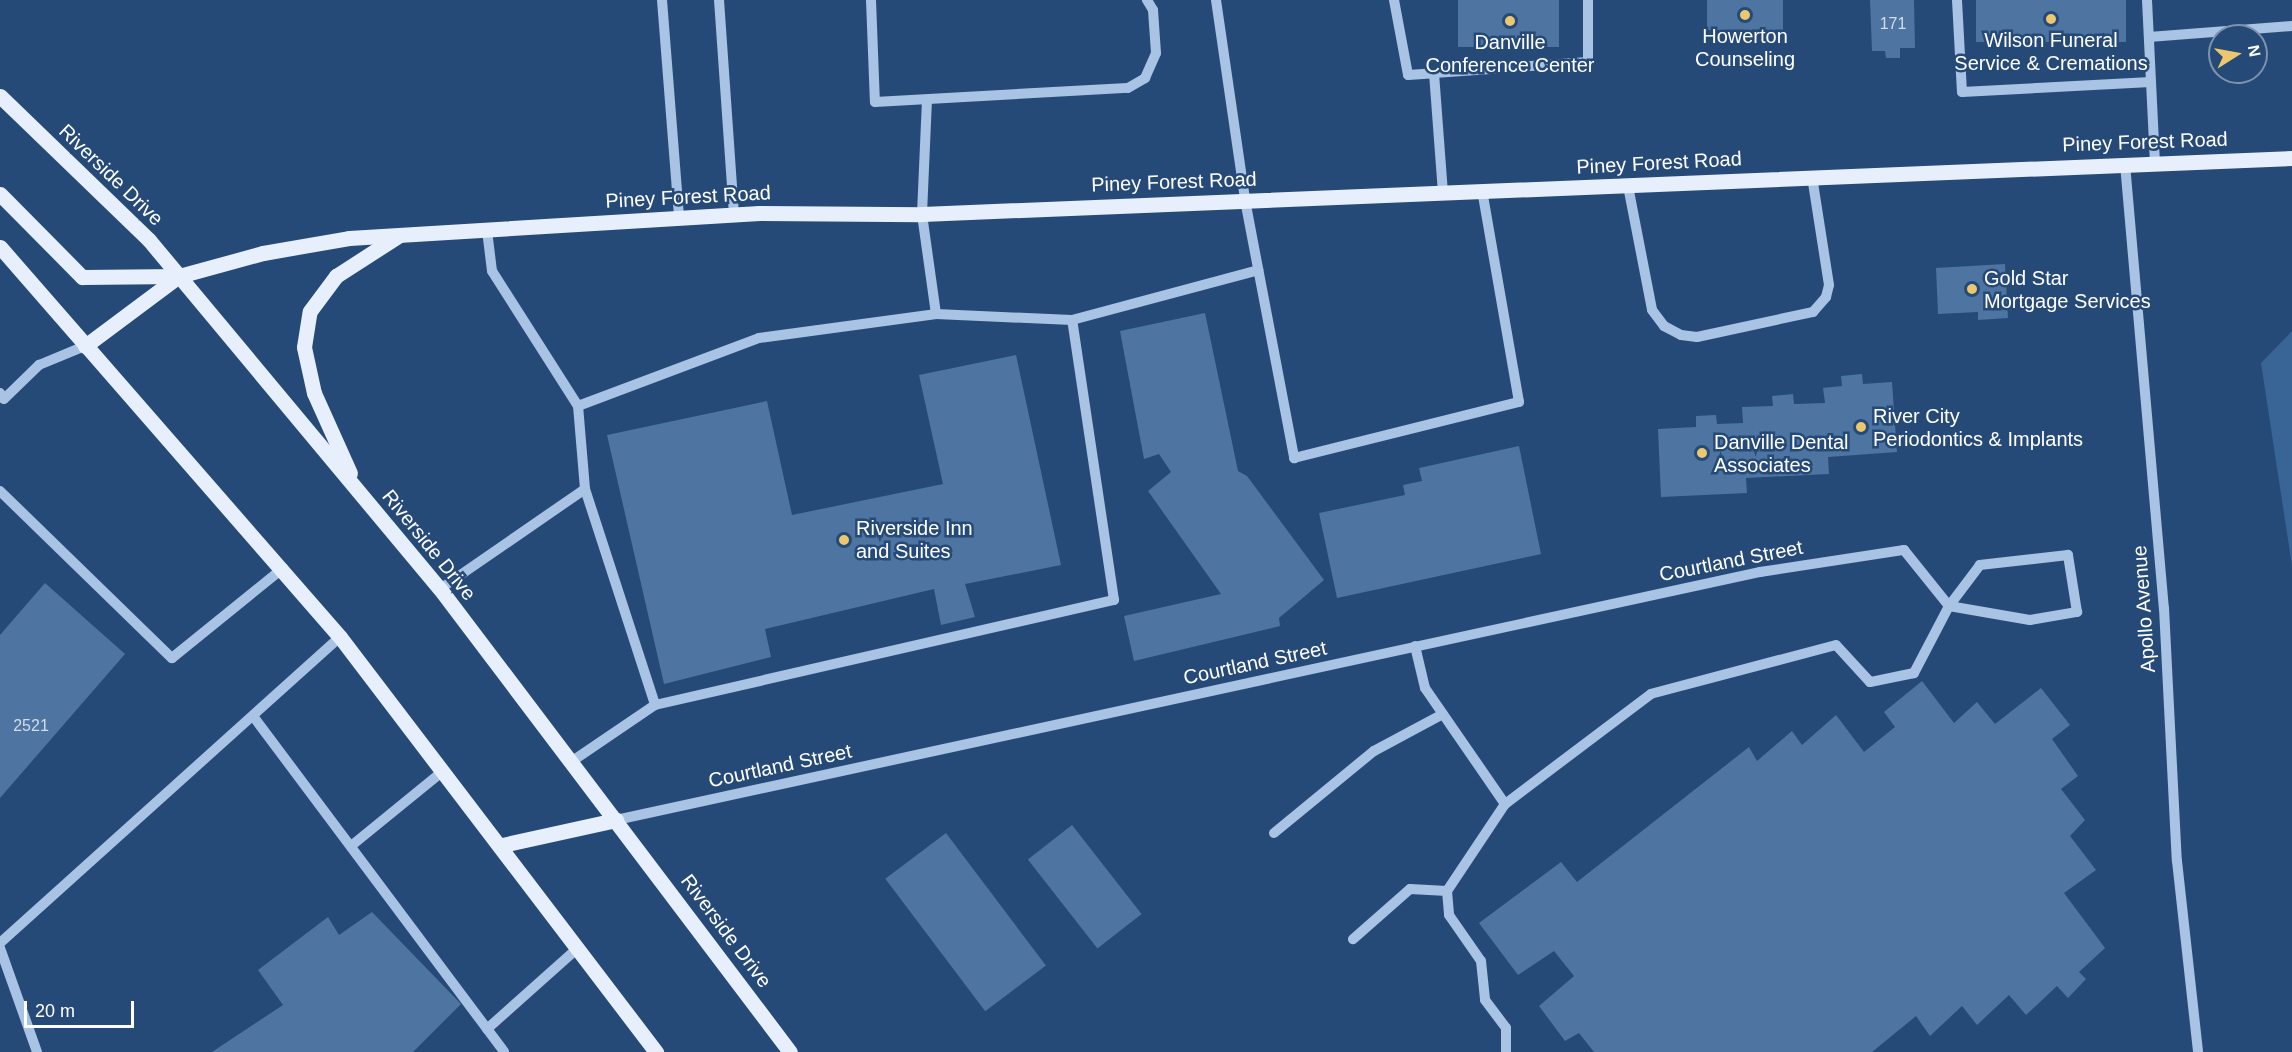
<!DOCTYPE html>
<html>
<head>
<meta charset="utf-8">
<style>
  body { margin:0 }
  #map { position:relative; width:2292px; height:1052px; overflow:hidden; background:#264a78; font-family:Helvetica,sans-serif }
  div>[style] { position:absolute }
  .green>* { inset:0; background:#396496 }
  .building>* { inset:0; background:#4e74a2; transform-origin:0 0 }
  .minor>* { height:10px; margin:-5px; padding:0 5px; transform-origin:5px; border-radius:5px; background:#a8c3e3 }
  .major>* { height:15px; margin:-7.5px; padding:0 7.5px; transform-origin:7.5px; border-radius:7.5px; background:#e7effc }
  .dots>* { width:16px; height:16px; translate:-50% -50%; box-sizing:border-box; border:3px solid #264a78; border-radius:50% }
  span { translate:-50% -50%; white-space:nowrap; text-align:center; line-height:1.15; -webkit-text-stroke:5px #264a78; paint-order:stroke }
  .number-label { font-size:16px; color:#d3dce8 }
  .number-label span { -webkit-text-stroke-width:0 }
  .poi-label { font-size:20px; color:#fff }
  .left { translate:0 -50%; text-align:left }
  .street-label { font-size:20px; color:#fff }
  .north { position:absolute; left:2208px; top:24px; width:60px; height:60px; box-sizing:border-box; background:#264a78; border:2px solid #7d92ae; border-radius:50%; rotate:79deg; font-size:16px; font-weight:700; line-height:24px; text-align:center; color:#fff }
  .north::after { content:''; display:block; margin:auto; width:21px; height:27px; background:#ecc76d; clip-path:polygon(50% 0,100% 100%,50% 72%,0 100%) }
  .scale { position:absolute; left:24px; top:1001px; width:110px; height:27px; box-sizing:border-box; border:3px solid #fff; border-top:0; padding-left:8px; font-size:18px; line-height:21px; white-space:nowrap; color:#fff; -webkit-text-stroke:4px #264a78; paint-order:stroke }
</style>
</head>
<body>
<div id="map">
  <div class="green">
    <i style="clip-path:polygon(2292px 331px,2292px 566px,2261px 363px)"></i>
  </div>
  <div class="building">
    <i style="left:1458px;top:0;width:101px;height:47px"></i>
    <i style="left:1707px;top:0;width:76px;height:30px"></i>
    <i style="clip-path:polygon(1870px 0,1914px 0,1915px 48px,1900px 48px,1900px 58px,1886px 58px,1885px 51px,1872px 51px)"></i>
    <i style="left:1976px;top:0;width:150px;height:42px"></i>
    <i style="clip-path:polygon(2005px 264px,2008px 318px,1978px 320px,1978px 312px,1938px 314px,1936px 268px)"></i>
    <i style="clip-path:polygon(1205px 313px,1238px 471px,1247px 476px,1324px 580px,1279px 618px,1280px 626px,1134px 661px,1124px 616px,1221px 594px,1148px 491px,1171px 472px,1159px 454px,1144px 459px,1120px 331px)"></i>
    <i style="clip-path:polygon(1016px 355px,1061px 565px,965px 584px,975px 617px,941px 625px,934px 589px,765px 629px,771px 657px,664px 684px,607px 435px,767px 401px,792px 515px,943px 484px,919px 375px)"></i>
    <i style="clip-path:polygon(1862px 374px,1863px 384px,1892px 382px,1897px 452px,1828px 457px,1829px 474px,1746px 478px,1747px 493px,1661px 497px,1658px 429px,1696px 427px,1696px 416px,1716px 415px,1717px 424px,1743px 423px,1742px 407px,1773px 406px,1772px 396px,1793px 394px,1794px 404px,1825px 403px,1823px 388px,1842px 386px,1841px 376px)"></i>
    <i style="clip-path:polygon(1519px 446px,1541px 554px,1337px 598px,1319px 513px,1405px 495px,1403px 485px,1422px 481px,1419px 468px)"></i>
    <i style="clip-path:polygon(45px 583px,125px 654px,0 798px,0 635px)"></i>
    <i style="clip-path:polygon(1922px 681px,1954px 723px,1977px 702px,1995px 724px,2041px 688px,2070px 725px,2052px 739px,2078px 776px,2061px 789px,2085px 820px,2070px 836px,2096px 870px,2064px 893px,2105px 948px,2079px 972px,2086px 979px,2068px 998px,2057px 986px,2026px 1015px,2009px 995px,1977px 1025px,1962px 1006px,1930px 1036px,1916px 1016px,1872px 1052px,1594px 1052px,1579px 1033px,1565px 1041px,1539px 1006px,1574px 976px,1554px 951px,1518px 975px,1479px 923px,1561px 862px,1577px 882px,1749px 747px,1757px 761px,1792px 731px,1802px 745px,1836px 715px,1864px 752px,1895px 727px,1884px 712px)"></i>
    <i style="left:1072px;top:825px;width:113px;height:56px;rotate:52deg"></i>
    <i style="left:946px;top:833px;width:166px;height:76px;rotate:53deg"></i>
    <i style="clip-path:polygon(372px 912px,461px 1004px,413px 1052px,212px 1052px,283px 1005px,258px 970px,328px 917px,339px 935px)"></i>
  </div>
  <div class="minor">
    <i style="left:662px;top:0;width:219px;rotate:85.5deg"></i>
    <i style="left:719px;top:0;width:216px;rotate:86deg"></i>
    <i style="left:871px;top:0;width:102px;rotate:87.8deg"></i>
    <i style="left:875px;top:102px;width:253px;rotate:-3.2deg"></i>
    <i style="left:1128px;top:88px;width:20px;rotate:-30deg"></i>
    <i style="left:1145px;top:78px;width:27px;rotate:-66deg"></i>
    <i style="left:1156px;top:53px;width:43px;rotate:-94deg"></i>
    <i style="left:1153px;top:10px;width:12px;rotate:-121deg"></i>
    <i style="left:1216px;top:0;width:202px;rotate:81.7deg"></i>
    <i style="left:1245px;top:200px;width:263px;rotate:79.2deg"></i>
    <i style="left:1294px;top:458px;width:232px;rotate:-14deg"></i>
    <i style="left:1519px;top:402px;width:214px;rotate:-99.9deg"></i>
    <i style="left:1394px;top:0;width:76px;rotate:79.4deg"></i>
    <i style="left:1408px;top:75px;width:26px;rotate:-4deg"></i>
    <i style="left:1957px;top:0;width:92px;rotate:86.9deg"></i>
    <i style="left:1962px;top:92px;width:189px;rotate:-3deg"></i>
    <i style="left:2147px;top:0;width:163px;rotate:87.2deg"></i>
    <i style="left:2149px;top:37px;width:143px;rotate:-4.4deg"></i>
    <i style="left:2125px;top:164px;width:446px;rotate:85deg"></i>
    <i style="left:2164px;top:608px;width:253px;rotate:87.1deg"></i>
    <i style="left:2177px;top:861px;width:192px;rotate:83.7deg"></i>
    <i style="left:1628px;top:186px;width:126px;rotate:79deg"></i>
    <i style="left:1652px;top:310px;width:20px;rotate:53deg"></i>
    <i style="left:1664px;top:326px;width:19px;rotate:28deg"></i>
    <i style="left:1681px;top:335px;width:16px;rotate:7deg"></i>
    <i style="left:1697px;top:337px;width:119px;rotate:-12.2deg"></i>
    <i style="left:1813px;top:312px;width:20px;rotate:-49deg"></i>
    <i style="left:1826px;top:297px;width:12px;rotate:-76deg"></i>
    <i style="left:1829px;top:285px;width:110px;rotate:-98.9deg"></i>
    <i style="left:1443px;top:193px;width:120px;rotate:-94.3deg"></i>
    <i style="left:1434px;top:73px;width:154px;rotate:-4.1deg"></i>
    <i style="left:1588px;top:62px;width:62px;rotate:-90deg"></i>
    <i style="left:1072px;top:320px;width:193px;rotate:-15deg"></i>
    <i style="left:0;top:393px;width:7px;rotate:56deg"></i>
    <i style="left:4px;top:399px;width:49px;rotate:-44.2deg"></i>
    <i style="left:39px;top:365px;width:50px;rotate:-22.4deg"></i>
    <i style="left:578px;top:406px;width:193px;rotate:-20.6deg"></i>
    <i style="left:759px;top:338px;width:179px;rotate:-7.7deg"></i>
    <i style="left:585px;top:489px;width:227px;rotate:72deg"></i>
    <i style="left:0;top:491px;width:240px;rotate:44.2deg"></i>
    <i style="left:172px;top:658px;width:143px;rotate:-39deg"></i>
    <i style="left:440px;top:589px;width:176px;rotate:-34.6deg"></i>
    <i style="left:585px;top:489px;width:83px;rotate:-94.8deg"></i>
    <i style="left:578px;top:406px;width:160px;rotate:-122.5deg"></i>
    <i style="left:492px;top:271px;width:41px;rotate:-97deg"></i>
    <i style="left:1415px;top:646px;width:43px;rotate:76.6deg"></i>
    <i style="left:1425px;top:688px;width:141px;rotate:55.4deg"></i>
    <i style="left:253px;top:716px;width:419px;rotate:53.2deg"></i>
    <i style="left:571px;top:762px;width:102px;rotate:-34.2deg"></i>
    <i style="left:655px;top:705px;width:471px;rotate:-12.9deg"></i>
    <i style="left:1114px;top:600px;width:283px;rotate:-98.5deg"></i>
    <i style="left:1072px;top:320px;width:136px;rotate:-177.5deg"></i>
    <i style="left:936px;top:314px;width:101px;rotate:-98deg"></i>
    <i style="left:922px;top:214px;width:114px;rotate:-87.5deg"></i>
    <i style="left:616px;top:820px;width:1171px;rotate:-12.23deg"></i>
    <i style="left:1760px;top:572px;width:146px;rotate:-8.7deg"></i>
    <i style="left:1904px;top:550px;width:72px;rotate:51.2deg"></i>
    <i style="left:1949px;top:606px;width:82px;rotate:9.8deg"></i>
    <i style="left:2030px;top:620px;width:48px;rotate:-9.7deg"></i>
    <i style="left:2077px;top:612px;width:58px;rotate:-99deg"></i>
    <i style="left:2068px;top:555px;width:89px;rotate:173.5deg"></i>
    <i style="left:1980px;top:565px;width:51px;rotate:127.1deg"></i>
    <i style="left:1949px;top:606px;width:76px;rotate:117.6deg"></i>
    <i style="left:1914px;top:673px;width:45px;rotate:168.4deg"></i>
    <i style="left:1870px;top:682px;width:50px;rotate:-132.6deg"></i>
    <i style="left:1836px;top:645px;width:191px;rotate:165.2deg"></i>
    <i style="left:1651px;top:694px;width:183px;rotate:143deg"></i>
    <i style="left:1505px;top:804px;width:105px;rotate:123.7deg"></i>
    <i style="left:1447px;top:891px;width:37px;rotate:-177deg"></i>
    <i style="left:1410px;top:889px;width:76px;rotate:138.7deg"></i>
    <i style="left:1274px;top:833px;width:129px;rotate:-39.4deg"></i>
    <i style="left:1374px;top:751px;width:78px;rotate:-28.2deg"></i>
    <i style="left:351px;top:846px;width:119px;rotate:-39.2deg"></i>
    <i style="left:1447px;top:891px;width:24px;rotate:85deg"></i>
    <i style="left:1449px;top:915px;width:56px;rotate:55.2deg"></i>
    <i style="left:1481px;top:961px;width:39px;rotate:84deg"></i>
    <i style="left:1485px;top:1000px;width:35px;rotate:53deg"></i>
    <i style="left:1506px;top:1028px;width:24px;rotate:90deg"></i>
    <i style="left:0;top:943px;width:457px;rotate:-42deg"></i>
    <i style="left:0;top:948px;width:110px;rotate:70.4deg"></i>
    <i style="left:487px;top:1029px;width:122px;rotate:-41.7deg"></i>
  </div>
  <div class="major">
    <i style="left:0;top:96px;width:207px;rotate:44deg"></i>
    <i style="left:149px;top:240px;width:454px;rotate:50.2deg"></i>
    <i style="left:440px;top:589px;width:580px;rotate:52.91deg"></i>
    <i style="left:0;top:194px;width:117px;rotate:45.3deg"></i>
    <i style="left:82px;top:277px;width:97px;rotate:-0.6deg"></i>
    <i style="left:0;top:247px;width:517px;rotate:48.92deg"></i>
    <i style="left:340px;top:637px;width:522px;rotate:52.71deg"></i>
    <i style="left:85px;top:346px;width:117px;rotate:-36.7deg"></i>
    <i style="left:179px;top:276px;width:87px;rotate:-15.3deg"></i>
    <i style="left:263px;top:253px;width:87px;rotate:-9.9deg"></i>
    <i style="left:349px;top:238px;width:411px;rotate:-3.5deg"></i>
    <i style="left:759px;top:213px;width:163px;rotate:0.4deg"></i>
    <i style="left:922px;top:214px;width:1371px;rotate:-2.34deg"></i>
    <i style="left:350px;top:473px;width:88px;rotate:-114.2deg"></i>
    <i style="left:314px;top:393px;width:47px;rotate:-102.3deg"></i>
    <i style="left:304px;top:347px;width:36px;rotate:-81deg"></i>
    <i style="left:310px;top:311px;width:44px;rotate:-53.4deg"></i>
    <i style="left:336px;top:276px;width:74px;rotate:-32.8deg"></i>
    <i style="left:502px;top:845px;width:117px;rotate:-12.4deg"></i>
  </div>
  <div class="dots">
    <i style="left:1745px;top:15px;background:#ecc76d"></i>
    <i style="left:2051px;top:19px;background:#ecc76d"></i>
    <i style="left:1510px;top:21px;background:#ecc76d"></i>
    <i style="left:1972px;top:289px;background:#ecc76d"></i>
    <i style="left:1861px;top:427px;background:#ecc76d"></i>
    <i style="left:1702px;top:453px;background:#ecc76d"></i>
    <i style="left:844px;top:540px;background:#ecc76d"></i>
  </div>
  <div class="number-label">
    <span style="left:1893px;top:24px">171</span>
    <span style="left:31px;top:726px">2521</span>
  </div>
  <div class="poi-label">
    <span style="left:1745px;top:48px">Howerton<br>Counseling</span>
    <span style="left:2051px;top:52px">Wilson Funeral<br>Service &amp; Cremations</span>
    <span style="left:1510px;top:54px">Danville<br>Conference Center</span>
    <span class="left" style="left:1984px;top:290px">Gold Star<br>Mortgage Services</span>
    <span class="left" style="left:1873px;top:428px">River City<br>Periodontics &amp; Implants</span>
    <span class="left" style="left:1714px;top:454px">Danville Dental<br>Associates</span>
    <span class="left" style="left:856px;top:540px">Riverside Inn<br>and Suites</span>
  </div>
  <div class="street-label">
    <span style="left:2145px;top:142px;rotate:-2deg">Piney Forest Road</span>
    <span style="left:1659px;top:163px;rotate:-3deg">Piney Forest Road</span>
    <span style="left:111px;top:175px;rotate:44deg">Riverside Drive</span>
    <span style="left:1174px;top:182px;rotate:-2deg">Piney Forest Road</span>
    <span style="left:688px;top:197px;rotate:-3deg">Piney Forest Road</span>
    <span style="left:429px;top:545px;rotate:51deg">Riverside Drive</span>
    <span style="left:1731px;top:561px;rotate:-11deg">Courtland Street</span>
    <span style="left:2144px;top:609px;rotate:-94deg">Apollo Avenue</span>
    <span style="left:1255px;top:663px;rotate:-12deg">Courtland Street</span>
    <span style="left:780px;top:766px;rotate:-12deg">Courtland Street</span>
    <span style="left:726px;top:931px;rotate:53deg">Riverside Drive</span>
  </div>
  <div class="north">N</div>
  <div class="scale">20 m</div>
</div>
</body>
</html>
